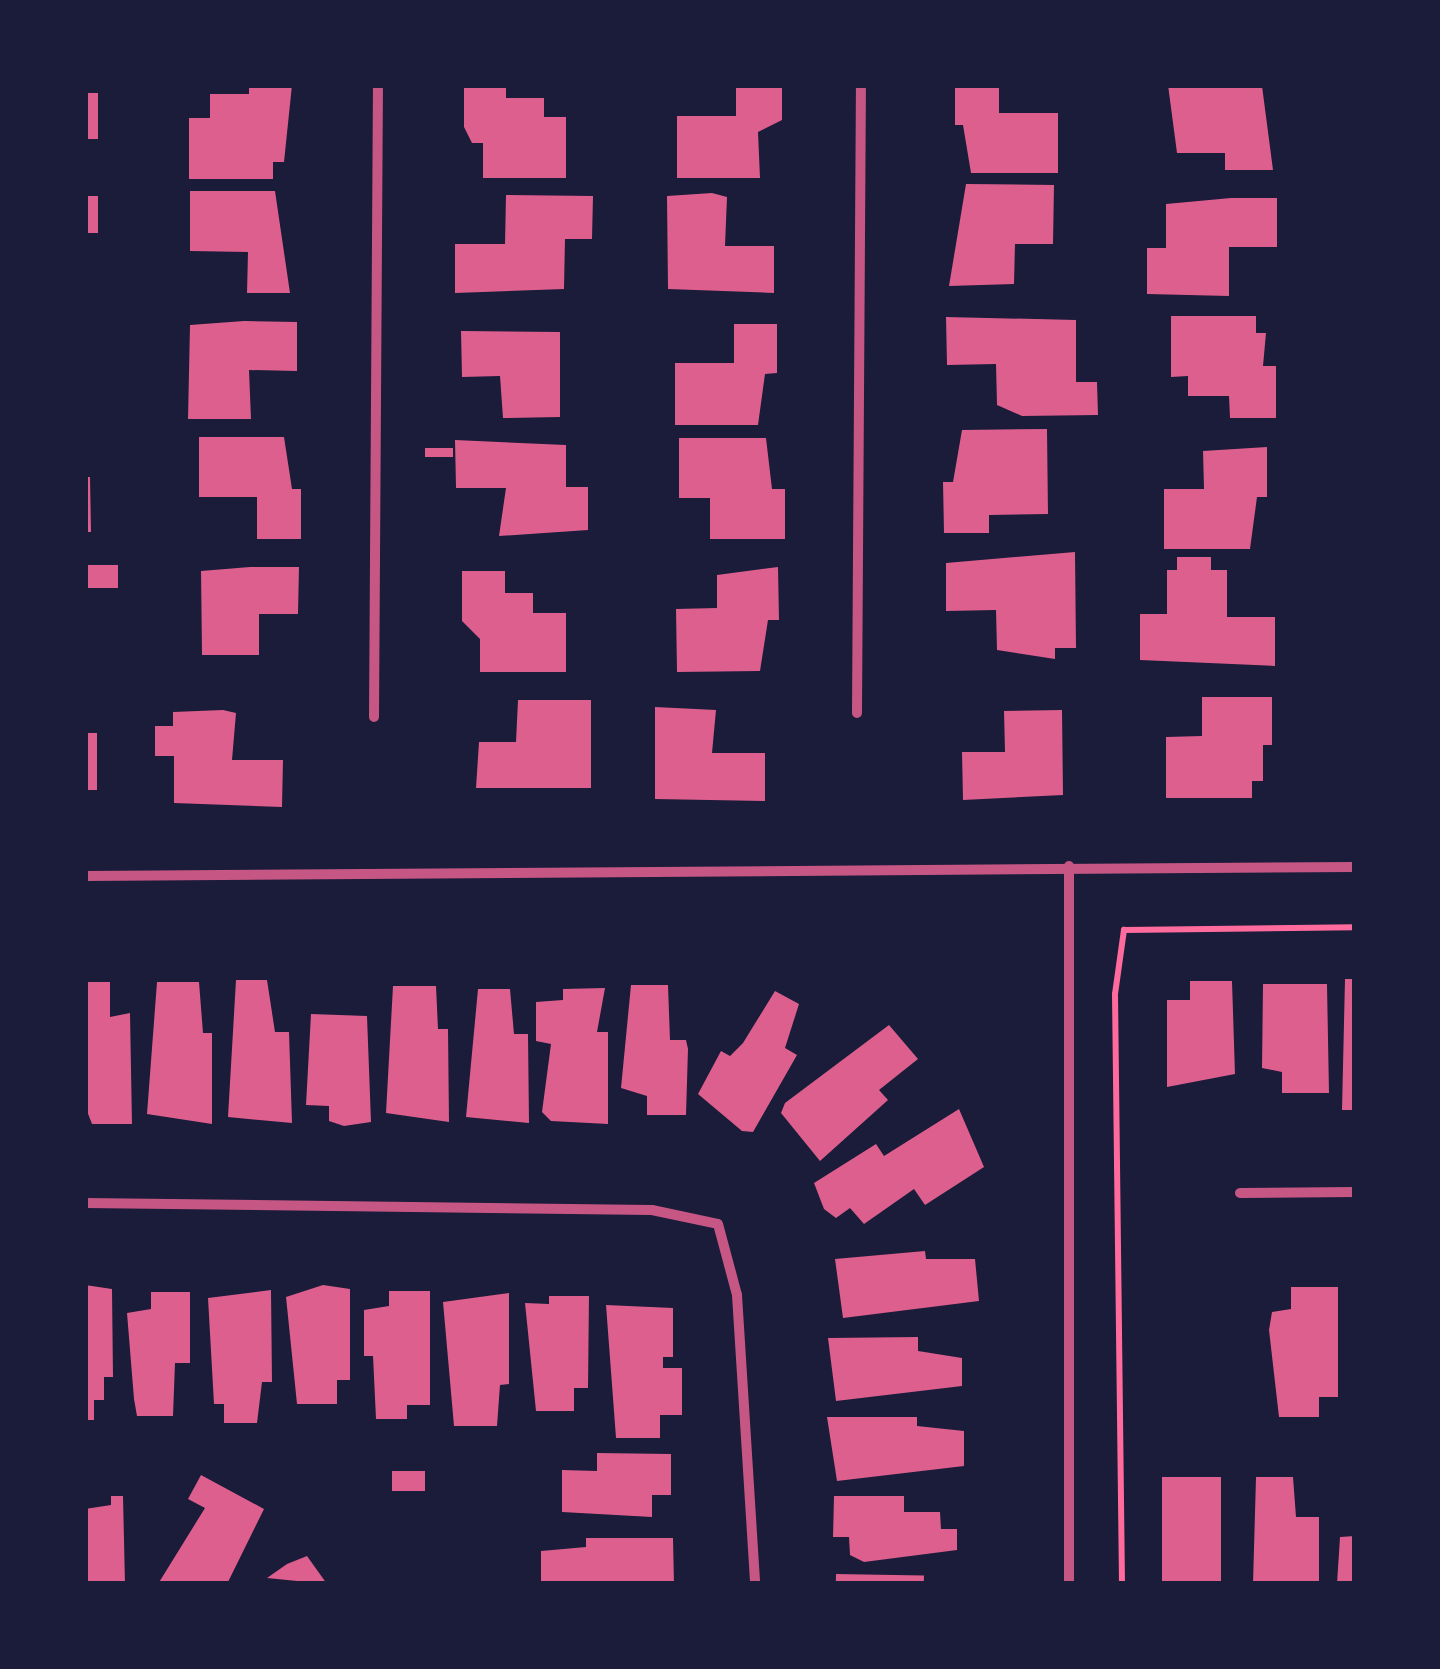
<!DOCTYPE html>
<html>
<head>
<meta charset="utf-8">
<style>
  body { margin:0 }
  #map { position:relative; width:1440px; height:1669px; overflow:hidden; background:#1b1b3a; font-family:"Sofia Sans Condensed",sans-serif }
  div>[style] { position:absolute }
  .building>* { inset:0; background:#dd5f8e; transform-origin:0 0 }
  .path>* { height:6px; margin:-3px; padding:0 3px; transform-origin:3px; border-radius:3px; background:#ff6b9d }
  .minor>* { height:10px; margin:-5px; padding:0 5px; transform-origin:5px; border-radius:5px; background:#c65784 }
  span { translate:-50% -50%; white-space:nowrap; text-align:center; line-height:1.15; -webkit-text-stroke:10px #1b1b3a; paint-order:stroke }
  .frame { position:absolute; inset:0; border:88px solid #1b1b3a; pointer-events:none }
</style>
</head>
<body>
<div id="map">
  <div class="building">
    <i style="clip-path:polygon(249px 85px,292px 85px,284px 162px,273px 162px,273px 179px,189px 179px,189px 118px,210px 118px,210px 94px,249px 94px)"></i>
    <i style="clip-path:polygon(464px 85px,506px 85px,506px 98px,544px 98px,544px 117px,566px 117px,566px 178px,483px 178px,483px 143px,472px 143px,464px 127px)"></i>
    <i style="clip-path:polygon(736px 85px,782px 85px,782px 120px,758px 132px,760px 178px,677px 178px,677px 116px,736px 116px)"></i>
    <i style="clip-path:polygon(955px 85px,999px 85px,999px 113px,1058px 113px,1058px 173px,971px 173px,963px 125px,955px 125px)"></i>
    <i style="clip-path:polygon(1168px 85px,1262px 86px,1273px 170px,1225px 170px,1225px 153px,1177px 153px)"></i>
    <i style="left:85px;top:93px;width:13px;height:46px"></i>
    <i style="clip-path:polygon(966px 184px,1054px 185px,1053px 244px,1015px 244px,1014px 284px,949px 286px)"></i>
    <i style="clip-path:polygon(190px 191px,275px 191px,290px 293px,247px 293px,248px 252px,190px 251px)"></i>
    <i style="clip-path:polygon(712px 193px,727px 197px,725px 246px,774px 246px,774px 293px,668px 289px,667px 196px)"></i>
    <i style="clip-path:polygon(506px 195px,593px 196px,592px 239px,565px 239px,564px 289px,455px 293px,455px 244px,505px 244px)"></i>
    <i style="left:85px;top:196px;width:13px;height:37px"></i>
    <i style="clip-path:polygon(1231px 198px,1277px 198px,1277px 247px,1229px 247px,1229px 296px,1147px 294px,1147px 248px,1166px 248px,1166px 204px)"></i>
    <i style="clip-path:polygon(1171px 316px,1256px 316px,1256px 333px,1266px 333px,1263px 366px,1276px 366px,1276px 418px,1230px 418px,1229px 396px,1188px 396px,1188px 376px,1171px 377px)"></i>
    <i style="clip-path:polygon(946px 317px,1076px 320px,1076px 382px,1097px 382px,1098px 415px,1022px 416px,997px 405px,996px 364px,947px 365px)"></i>
    <i style="clip-path:polygon(244px 321px,297px 322px,297px 371px,249px 370px,251px 419px,188px 419px,190px 325px)"></i>
    <i style="clip-path:polygon(734px 324px,777px 324px,777px 373px,765px 374px,758px 425px,675px 425px,675px 363px,734px 363px)"></i>
    <i style="clip-path:polygon(461px 331px,560px 332px,560px 417px,503px 418px,500px 376px,462px 377px)"></i>
    <i style="clip-path:polygon(1047px 429px,1048px 514px,989px 515px,989px 533px,944px 533px,943px 482px,953px 482px,962px 430px)"></i>
    <i style="clip-path:polygon(199px 437px,284px 437px,292px 489px,301px 489px,301px 539px,257px 539px,257px 497px,199px 497px)"></i>
    <i style="clip-path:polygon(679px 438px,766px 438px,772px 489px,785px 489px,785px 539px,710px 539px,710px 498px,679px 498px)"></i>
    <i style="clip-path:polygon(455px 440px,566px 445px,566px 487px,588px 487px,588px 530px,499px 536px,506px 488px,456px 488px)"></i>
    <i style="clip-path:polygon(1267px 447px,1267px 497px,1257px 497px,1250px 549px,1164px 549px,1164px 489px,1204px 489px,1203px 451px)"></i>
    <i style="left:425px;top:448px;width:28px;height:9px"></i>
    <i style="clip-path:polygon(85px 477px,90px 477px,91px 532px,85px 532px)"></i>
    <i style="clip-path:polygon(1075px 552px,1076px 648px,1055px 648px,1055px 659px,997px 650px,996px 610px,946px 611px,946px 563px)"></i>
    <i style="clip-path:polygon(1177px 557px,1211px 557px,1211px 570px,1227px 570px,1227px 617px,1275px 617px,1275px 666px,1140px 660px,1140px 614px,1167px 614px,1167px 570px,1177px 570px)"></i>
    <i style="left:85px;top:565px;width:33px;height:23px"></i>
    <i style="clip-path:polygon(250px 567px,299px 567px,298px 614px,259px 614px,259px 655px,202px 655px,201px 571px)"></i>
    <i style="clip-path:polygon(778px 567px,779px 620px,768px 620px,760px 671px,677px 672px,676px 609px,717px 608px,717px 575px)"></i>
    <i style="clip-path:polygon(462px 571px,505px 571px,505px 593px,533px 593px,533px 613px,566px 613px,566px 672px,480px 672px,480px 639px,462px 621px)"></i>
    <i style="clip-path:polygon(1202px 697px,1272px 697px,1272px 745px,1263px 745px,1263px 781px,1252px 781px,1252px 798px,1166px 798px,1166px 737px,1202px 736px)"></i>
    <i style="clip-path:polygon(518px 700px,591px 700px,591px 788px,476px 788px,479px 742px,516px 742px)"></i>
    <i style="clip-path:polygon(655px 707px,716px 710px,712px 753px,765px 753px,765px 801px,655px 799px)"></i>
    <i style="clip-path:polygon(223px 710px,236px 713px,232px 760px,283px 760px,282px 807px,174px 803px,174px 756px,155px 756px,155px 726px,173px 726px,173px 712px)"></i>
    <i style="clip-path:polygon(1062px 710px,1063px 795px,963px 800px,962px 752px,1005px 752px,1004px 711px)"></i>
    <i style="left:85px;top:733px;width:12px;height:57px"></i>
    <i style="clip-path:polygon(1345px 979px,1355px 979px,1355px 1110px,1342px 1110px)"></i>
    <i style="clip-path:polygon(236px 980px,267px 980px,275px 1032px,289px 1032px,292px 1123px,228px 1117px)"></i>
    <i style="clip-path:polygon(1190px 981px,1232px 981px,1235px 1074px,1167px 1087px,1167px 1000px,1190px 1000px)"></i>
    <i style="clip-path:polygon(85px 982px,110px 982px,110px 1017px,130px 1013px,132px 1124px,92px 1124px,85px 1106px)"></i>
    <i style="clip-path:polygon(157px 982px,199px 982px,203px 1033px,212px 1033px,212px 1124px,147px 1114px)"></i>
    <i style="clip-path:polygon(1263px 984px,1327px 984px,1329px 1093px,1282px 1093px,1282px 1072px,1262px 1068px)"></i>
    <i style="clip-path:polygon(631px 985px,668px 985px,670px 1040px,686px 1040px,688px 1049px,686px 1115px,647px 1115px,647px 1096px,621px 1088px)"></i>
    <i style="clip-path:polygon(393px 986px,436px 986px,438px 1029px,448px 1029px,449px 1122px,386px 1113px)"></i>
    <i style="clip-path:polygon(605px 988px,597px 1032px,608px 1032px,608px 1124px,551px 1121px,542px 1112px,551px 1044px,536px 1041px,536px 1002px,563px 1000px,563px 989px)"></i>
    <i style="clip-path:polygon(478px 989px,510px 989px,514px 1034px,528px 1034px,529px 1123px,466px 1117px)"></i>
    <i style="clip-path:polygon(775px 991px,799px 1004px,785px 1048px,797px 1055px,753px 1132px,742px 1131px,698px 1094px,721px 1051px,730px 1056px,743px 1043px)"></i>
    <i style="clip-path:polygon(311px 1014px,367px 1016px,371px 1122px,344px 1126px,329px 1121px,329px 1106px,306px 1105px)"></i>
    <i style="clip-path:polygon(889px 1025px,918px 1059px,879px 1090px,888px 1100px,820px 1161px,781px 1113px,785px 1103px)"></i>
    <i style="clip-path:polygon(959px 1109px,984px 1167px,925px 1205px,914px 1189px,864px 1224px,850px 1208px,836px 1218px,824px 1209px,814px 1183px,876px 1144px,884px 1156px)"></i>
    <i style="clip-path:polygon(925px 1251px,926px 1259px,975px 1259px,979px 1301px,843px 1318px,835px 1259px)"></i>
    <i style="clip-path:polygon(85px 1285px,112px 1289px,113px 1377px,104px 1377px,104px 1400px,94px 1400px,94px 1420px,85px 1420px)"></i>
    <i style="clip-path:polygon(323px 1285px,350px 1289px,350px 1380px,337px 1380px,337px 1404px,297px 1404px,286px 1297px)"></i>
    <i style="clip-path:polygon(1291px 1287px,1338px 1287px,1338px 1397px,1319px 1397px,1319px 1417px,1279px 1417px,1269px 1330px,1272px 1312px,1291px 1309px)"></i>
    <i style="clip-path:polygon(271px 1290px,272px 1382px,262px 1382px,257px 1423px,224px 1423px,224px 1404px,214px 1404px,208px 1298px)"></i>
    <i style="clip-path:polygon(389px 1291px,430px 1291px,430px 1405px,407px 1405px,407px 1419px,376px 1419px,373px 1356px,364px 1356px,364px 1310px,389px 1306px)"></i>
    <i style="clip-path:polygon(151px 1292px,190px 1292px,190px 1363px,175px 1363px,173px 1416px,137px 1416px,134px 1399px,127px 1313px,151px 1309px)"></i>
    <i style="clip-path:polygon(509px 1293px,509px 1384px,500px 1385px,497px 1426px,454px 1426px,443px 1302px)"></i>
    <i style="clip-path:polygon(549px 1296px,589px 1296px,588px 1388px,574px 1388px,574px 1411px,536px 1411px,525px 1303px,549px 1304px)"></i>
    <i style="clip-path:polygon(606px 1305px,673px 1308px,673px 1357px,663px 1357px,663px 1368px,682px 1368px,682px 1415px,660px 1415px,660px 1438px,616px 1438px)"></i>
    <i style="clip-path:polygon(918px 1337px,918px 1351px,962px 1358px,962px 1386px,836px 1401px,828px 1338px)"></i>
    <i style="clip-path:polygon(827px 1417px,917px 1417px,917px 1426px,964px 1431px,964px 1466px,837px 1481px)"></i>
    <i style="clip-path:polygon(597px 1453px,671px 1454px,671px 1495px,652px 1495px,652px 1517px,562px 1512px,562px 1470px,597px 1471px)"></i>
    <i style="left:392px;top:1471px;width:33px;height:20px"></i>
    <i style="clip-path:polygon(201px 1475px,264px 1509px,227px 1584px,158px 1584px,205px 1508px,188px 1499px)"></i>
    <i style="left:1162px;top:1477px;width:59px;height:107px"></i>
    <i style="clip-path:polygon(1256px 1477px,1293px 1477px,1296px 1517px,1319px 1517px,1319px 1584px,1253px 1584px)"></i>
    <i style="clip-path:polygon(111px 1496px,123px 1496px,125px 1584px,85px 1584px,85px 1509px,111px 1505px)"></i>
    <i style="clip-path:polygon(834px 1496px,904px 1496px,904px 1512px,940px 1512px,941px 1529px,957px 1529px,957px 1550px,864px 1562px,850px 1555px,849px 1537px,833px 1537px)"></i>
    <i style="clip-path:polygon(1355px 1536px,1355px 1584px,1337px 1584px,1340px 1537px)"></i>
    <i style="clip-path:polygon(586px 1538px,673px 1538px,674px 1584px,541px 1584px,541px 1551px,586px 1547px)"></i>
    <i style="clip-path:polygon(307px 1556px,327px 1584px,267px 1578px,287px 1564px)"></i>
    <i style="left:836px;top:1574px;width:88px;height:10px;rotate:1deg"></i>
  </div>
  <div class="path">
    <i style="left:1122px;top:1584px;width:590px;rotate:-90.68deg"></i>
    <i style="left:1115px;top:994px;width:65px;rotate:-82deg"></i>
    <i style="left:1124px;top:930px;width:231px;rotate:-0.7deg"></i>
  </div>
  <div class="minor">
    <i style="left:857px;top:713px;width:628px;rotate:-89.64deg"></i>
    <i style="left:374px;top:717px;width:632px;rotate:-89.64deg"></i>
    <i style="left:1069px;top:866px;width:718px;rotate:90deg"></i>
    <i style="left:85px;top:876px;width:1270px;rotate:-0.41deg"></i>
    <i style="left:1240px;top:1193px;width:115px;rotate:-0.5deg"></i>
    <i style="left:85px;top:1203px;width:567px;rotate:0.71deg"></i>
    <i style="left:652px;top:1210px;width:67px;rotate:12deg"></i>
    <i style="left:718px;top:1224px;width:73px;rotate:75deg"></i>
    <i style="left:737px;top:1295px;width:290px;rotate:86.4deg"></i>
  </div>
  <div class="frame"></div>
</div>
</body>
</html>
